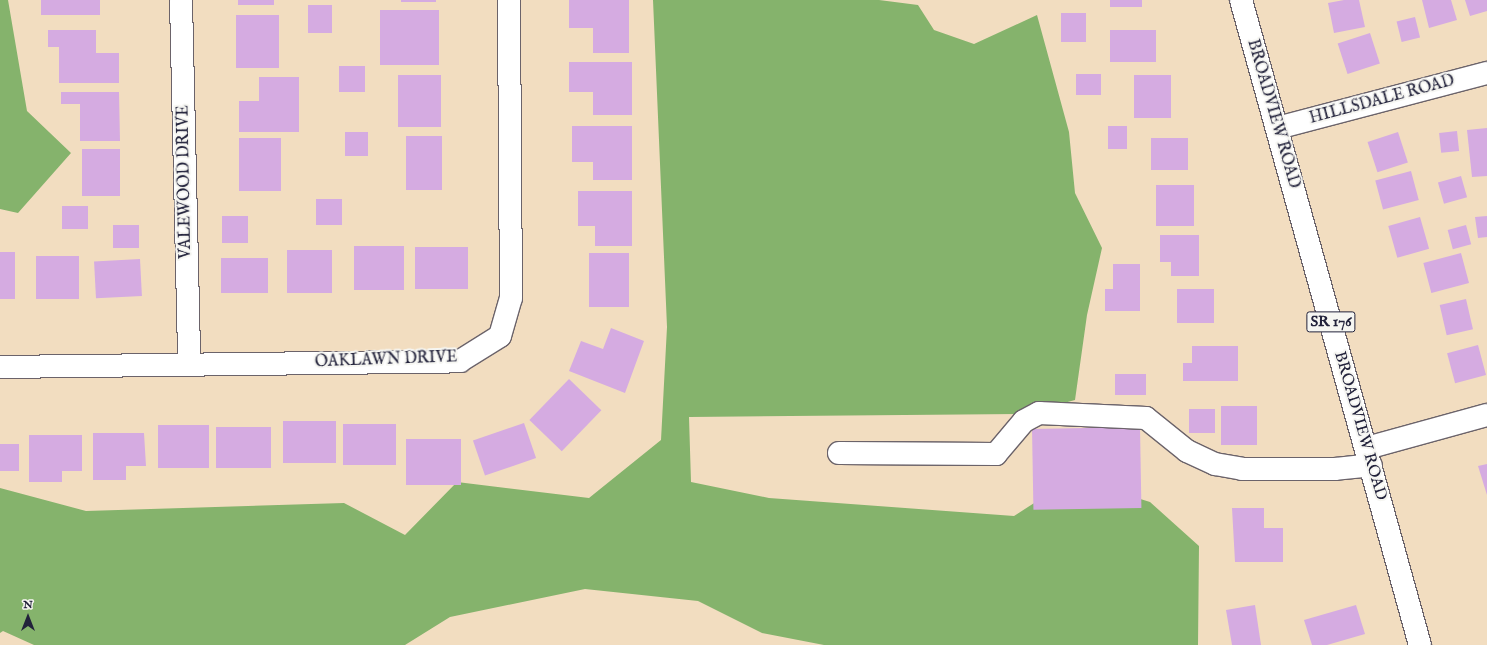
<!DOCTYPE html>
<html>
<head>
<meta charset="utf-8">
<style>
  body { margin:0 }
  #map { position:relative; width:1487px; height:645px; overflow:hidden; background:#f2ddc0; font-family:"IM FELL English",serif }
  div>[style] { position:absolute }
  .forest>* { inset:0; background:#85b36c }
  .building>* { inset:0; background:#d5abe1; transform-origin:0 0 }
  .roads { filter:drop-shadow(1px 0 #6b636a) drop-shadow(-1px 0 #6b636a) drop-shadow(0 1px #6b636a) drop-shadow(0 -1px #6b636a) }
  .minor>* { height:22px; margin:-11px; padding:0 11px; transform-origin:11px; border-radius:11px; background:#fff }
  .major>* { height:22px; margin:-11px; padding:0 11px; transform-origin:11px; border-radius:11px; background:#fff }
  span { translate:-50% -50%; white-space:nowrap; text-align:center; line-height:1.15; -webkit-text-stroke:4px #f6f6f2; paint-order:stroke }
  .shield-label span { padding:1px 3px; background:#f6f6f2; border:1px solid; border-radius:3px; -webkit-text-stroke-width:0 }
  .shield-label { font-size:15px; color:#22223b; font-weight:700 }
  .street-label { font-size:16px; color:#22223b }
  .north { position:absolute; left:8px; top:597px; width:40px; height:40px; -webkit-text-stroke:3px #f6f6f2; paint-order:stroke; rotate:0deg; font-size:11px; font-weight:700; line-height:16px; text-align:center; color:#22223b }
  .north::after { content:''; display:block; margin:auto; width:14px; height:18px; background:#22223b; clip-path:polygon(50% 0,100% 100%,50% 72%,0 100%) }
</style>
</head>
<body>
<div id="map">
  <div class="forest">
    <i style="clip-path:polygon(0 0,8px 0,27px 111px,71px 153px,18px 213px,0 209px)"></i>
    <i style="clip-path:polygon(653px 0,879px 0,918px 5px,934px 30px,974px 44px,1037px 15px,1069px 132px,1075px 193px,1102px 248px,1087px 315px,1075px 400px,1023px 414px,689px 417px,691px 482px,769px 498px,1014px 516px,1073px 478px,1150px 502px,1199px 546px,1198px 645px,824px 645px,762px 633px,698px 601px,585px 589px,450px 617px,405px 645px,34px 645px,3px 631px,0 633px,0 488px,86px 511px,344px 503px,405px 535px,457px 482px,589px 498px,661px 440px,667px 327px)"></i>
  </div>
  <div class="building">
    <i style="left:41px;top:0;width:59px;height:15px"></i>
    <i style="left:238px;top:0;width:36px;height:5px"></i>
    <i style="left:401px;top:0;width:35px;height:2px"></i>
    <i style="clip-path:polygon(569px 0,629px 0,629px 53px,593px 53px,593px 28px,569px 28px)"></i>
    <i style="left:1110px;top:0;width:32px;height:7px"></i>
    <i style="clip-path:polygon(1344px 0,1359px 0,1365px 27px,1334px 33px,1328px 3px)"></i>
    <i style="clip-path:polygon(1422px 0,1451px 0,1457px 20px,1429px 28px)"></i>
    <i style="clip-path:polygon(1465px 0,1487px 0,1487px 11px,1470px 16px)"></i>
    <i style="left:308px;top:5px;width:24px;height:28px"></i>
    <i style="left:380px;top:10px;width:59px;height:55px"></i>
    <i style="left:1061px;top:13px;width:25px;height:29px"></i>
    <i style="left:236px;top:15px;width:43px;height:53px"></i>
    <i style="left:1415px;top:17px;width:21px;height:19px;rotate:76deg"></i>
    <i style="clip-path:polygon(48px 30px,96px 30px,96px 53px,119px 53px,119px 83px,59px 83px,59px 47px,48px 47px)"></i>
    <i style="left:1110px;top:30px;width:46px;height:32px"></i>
    <i style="left:1370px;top:33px;width:32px;height:34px;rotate:72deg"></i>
    <i style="clip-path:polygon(569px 62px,632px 62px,632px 115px,593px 115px,593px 92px,569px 92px)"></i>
    <i style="left:339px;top:66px;width:26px;height:26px"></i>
    <i style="left:1076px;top:74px;width:25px;height:21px"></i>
    <i style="left:398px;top:75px;width:43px;height:52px"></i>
    <i style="left:1134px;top:75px;width:37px;height:43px"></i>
    <i style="clip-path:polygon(259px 77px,299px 77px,299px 132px,239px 132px,239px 101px,259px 101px)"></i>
    <i style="clip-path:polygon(61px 92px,119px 92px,120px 141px,80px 141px,80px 104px,61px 104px)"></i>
    <i style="clip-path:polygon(572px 126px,632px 126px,632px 180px,593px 180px,593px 162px,572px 162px)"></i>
    <i style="left:1108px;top:126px;width:19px;height:23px"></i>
    <i style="clip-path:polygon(1487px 128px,1487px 176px,1472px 177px,1467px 130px)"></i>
    <i style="left:1457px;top:131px;width:20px;height:18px;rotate:84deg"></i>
    <i style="left:345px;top:132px;width:23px;height:24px"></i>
    <i style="left:1398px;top:132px;width:32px;height:32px;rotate:72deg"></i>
    <i style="left:406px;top:136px;width:36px;height:54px"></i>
    <i style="left:239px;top:138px;width:42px;height:53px"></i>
    <i style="left:1151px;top:138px;width:37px;height:32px"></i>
    <i style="left:82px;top:149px;width:38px;height:47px"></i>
    <i style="left:1411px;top:171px;width:30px;height:37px;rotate:75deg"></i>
    <i style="left:1461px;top:176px;width:22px;height:24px;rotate:74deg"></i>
    <i style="left:1156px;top:185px;width:38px;height:41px"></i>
    <i style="clip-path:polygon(578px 191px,632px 191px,632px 246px,595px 246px,595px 226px,578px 226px)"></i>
    <i style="left:316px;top:199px;width:26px;height:26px"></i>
    <i style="left:62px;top:206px;width:26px;height:23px"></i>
    <i style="left:222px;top:216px;width:26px;height:27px"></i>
    <i style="clip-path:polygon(1487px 216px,1487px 237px,1478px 238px,1475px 217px)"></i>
    <i style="left:1420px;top:217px;width:33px;height:33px;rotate:74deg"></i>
    <i style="left:113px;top:225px;width:26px;height:23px"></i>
    <i style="left:1466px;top:225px;width:20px;height:19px;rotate:75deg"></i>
    <i style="clip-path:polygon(1160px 235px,1199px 235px,1199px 276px,1171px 276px,1171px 262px,1160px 262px)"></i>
    <i style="left:354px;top:246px;width:50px;height:44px"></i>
    <i style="left:415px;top:247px;width:53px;height:42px"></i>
    <i style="left:287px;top:250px;width:45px;height:43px"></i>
    <i style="left:0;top:252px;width:15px;height:47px"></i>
    <i style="left:589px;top:253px;width:40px;height:54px"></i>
    <i style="left:1461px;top:253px;width:31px;height:39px;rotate:75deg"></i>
    <i style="left:36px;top:256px;width:43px;height:43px"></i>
    <i style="left:221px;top:258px;width:47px;height:35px"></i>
    <i style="left:140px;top:259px;width:37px;height:46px;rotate:87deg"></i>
    <i style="clip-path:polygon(1113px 264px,1140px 264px,1140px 311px,1105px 311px,1105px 289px,1113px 289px)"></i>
    <i style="left:1177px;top:289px;width:37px;height:34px"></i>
    <i style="left:1466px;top:299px;width:31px;height:27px;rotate:77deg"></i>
    <i style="clip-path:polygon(611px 328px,644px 341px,625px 393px,569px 371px,581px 341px,603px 349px)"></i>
    <i style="left:1478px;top:345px;width:31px;height:32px;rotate:75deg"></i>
    <i style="clip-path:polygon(1192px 346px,1238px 346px,1238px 381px,1183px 381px,1183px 363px,1192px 363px)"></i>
    <i style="left:1115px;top:374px;width:31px;height:21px"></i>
    <i style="left:569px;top:379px;width:45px;height:57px;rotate:44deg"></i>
    <i style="left:1221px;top:406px;width:36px;height:39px"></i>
    <i style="left:1189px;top:409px;width:26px;height:24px"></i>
    <i style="left:283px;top:421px;width:53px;height:42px"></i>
    <i style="left:524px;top:423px;width:37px;height:54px;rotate:71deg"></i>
    <i style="left:343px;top:424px;width:53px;height:41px"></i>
    <i style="left:158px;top:425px;width:51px;height:43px"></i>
    <i style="left:216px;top:427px;width:55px;height:41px"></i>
    <i style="left:1140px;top:427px;width:81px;height:108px;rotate:89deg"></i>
    <i style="clip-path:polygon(93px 433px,144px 433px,146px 466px,126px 466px,126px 480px,93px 480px)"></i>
    <i style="clip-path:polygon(29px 435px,82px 435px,82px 471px,62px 471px,62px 482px,29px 482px)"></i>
    <i style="left:406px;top:439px;width:55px;height:46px"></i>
    <i style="left:0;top:444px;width:19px;height:27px"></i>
    <i style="clip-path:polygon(1487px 464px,1487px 495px,1478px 466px)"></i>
    <i style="clip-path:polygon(1232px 508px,1264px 508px,1264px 528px,1283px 528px,1283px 562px,1235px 562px)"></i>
    <i style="clip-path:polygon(1255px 605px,1261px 645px,1232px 645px,1226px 610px)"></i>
    <i style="clip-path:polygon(1356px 605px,1365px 634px,1327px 645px,1312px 645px,1304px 620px)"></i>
  </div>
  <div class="roads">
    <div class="minor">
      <i style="left:181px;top:0;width:364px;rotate:88.7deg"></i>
      <i style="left:1277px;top:128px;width:217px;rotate:-14.7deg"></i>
      <i style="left:0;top:367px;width:460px;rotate:-0.7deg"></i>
      <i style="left:460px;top:361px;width:47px;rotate:-32deg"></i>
      <i style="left:500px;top:336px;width:40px;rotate:-74deg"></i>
      <i style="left:511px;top:298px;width:298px;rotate:-90.4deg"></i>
      <i style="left:1367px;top:448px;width:124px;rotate:-15.4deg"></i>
      <i style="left:839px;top:453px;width:157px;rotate:0.4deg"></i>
      <i style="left:996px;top:454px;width:43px;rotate:-49.7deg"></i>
      <i style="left:1024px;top:421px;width:17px;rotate:-28deg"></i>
      <i style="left:1039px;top:413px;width:107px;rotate:2.7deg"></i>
      <i style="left:1146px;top:418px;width:53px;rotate:38.8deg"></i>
      <i style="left:1187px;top:451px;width:31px;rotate:25deg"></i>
      <i style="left:1215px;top:464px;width:27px;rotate:10deg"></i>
      <i style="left:1242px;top:469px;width:93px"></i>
      <i style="left:1335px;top:469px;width:36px;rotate:-6deg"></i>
    </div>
    <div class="major">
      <i style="left:1241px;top:0;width:669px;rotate:74.49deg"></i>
    </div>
  </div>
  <div class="shield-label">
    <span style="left:1331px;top:322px">SR 176</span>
  </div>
  <div class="street-label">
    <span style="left:1382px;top:100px;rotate:-15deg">HILLSDALE ROAD</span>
    <span style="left:1273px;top:114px;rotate:74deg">BROADVIEW ROAD</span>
    <span style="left:185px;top:182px;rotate:-91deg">VALEWOOD DRIVE</span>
    <span style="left:386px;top:360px;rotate:-2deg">OAKLAWN DRIVE</span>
    <span style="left:1360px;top:426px;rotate:74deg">BROADVIEW ROAD</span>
  </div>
  <div class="north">N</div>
</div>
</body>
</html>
